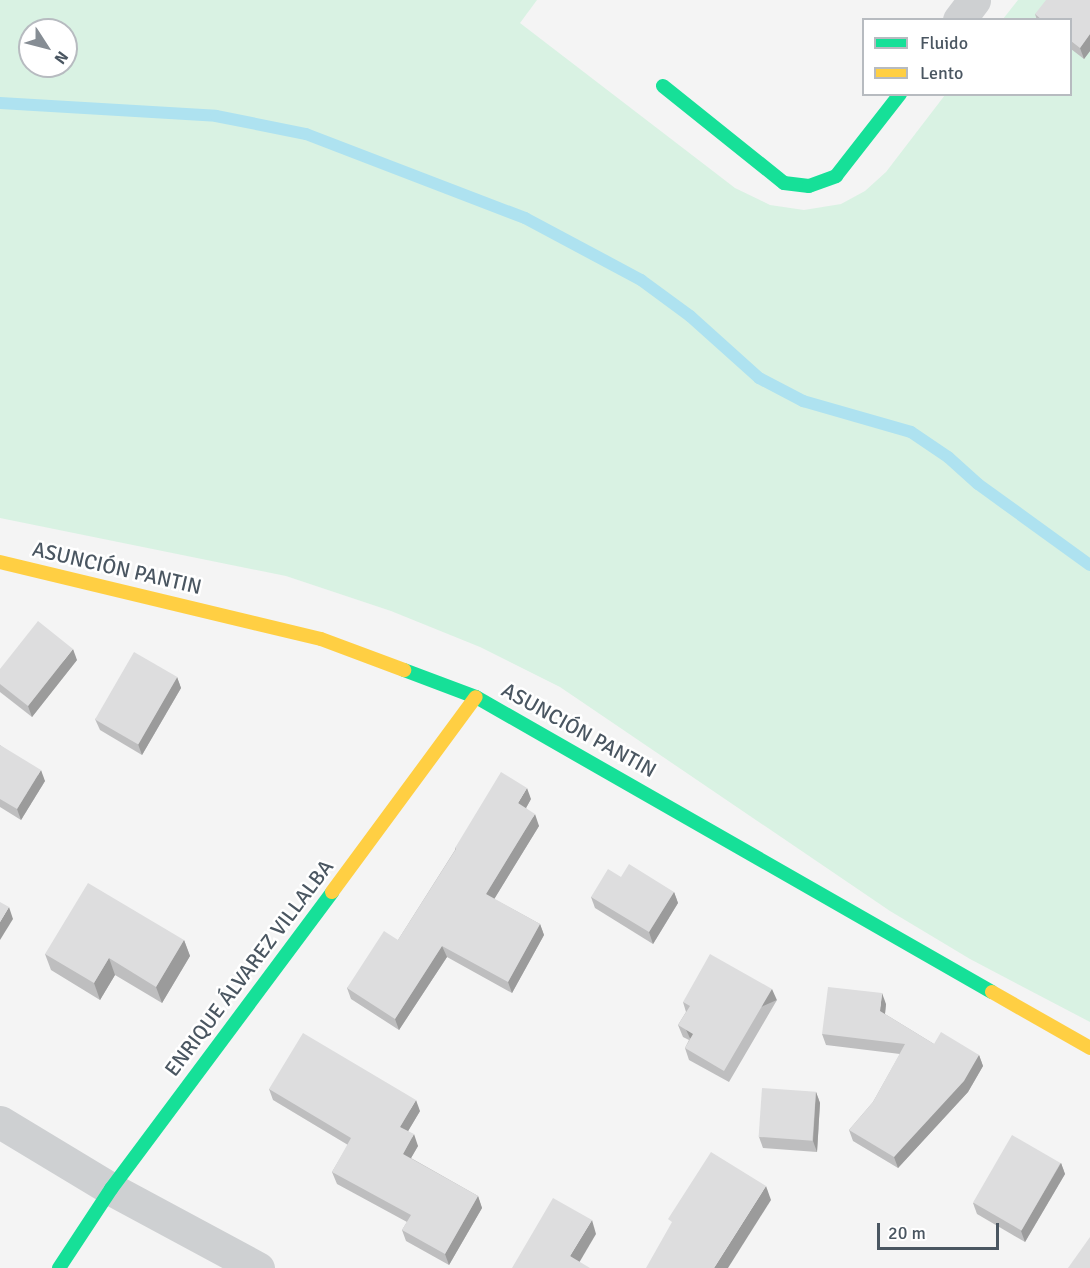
<!DOCTYPE html>
<html>
<head>
<meta charset="utf-8">
<style>
  body { margin:0 }
  #map { position:relative; width:1090px; height:1268px; overflow:hidden; background:#f4f4f4; font-family:Signika,sans-serif }
  div>[style] { position:absolute }
  .green>* { inset:0; background:#d9f2e3 }
  .stream>* { height:12px; margin:-6px; padding:0 6px; transform-origin:6px; border-radius:6px; background:#aee2f0 }
  .street>* { height:33px; margin:-16.5px; padding:0 16.5px; transform-origin:16.5px; border-radius:16.5px; background:#ced0d2 }
  .fast>* { height:14px; margin:-7px; padding:0 7px; transform-origin:7px; border-radius:7px; background:#16e098 }
  .slow>* { height:14px; margin:-7px; padding:0 7px; transform-origin:7px; border-radius:7px; background:#ffcf43 }
  .wall>* { inset:0; background:#bebebf }
  .shaded-wall>* { inset:0; background:#9b9b9b; transform-origin:0 0 }
  .building>* { inset:0; background:#ddddde; transform-origin:0 0 }
  span { translate:-50% -50%; white-space:nowrap; text-align:center; line-height:1.15; -webkit-text-stroke:5px #fff; paint-order:stroke }
  .street-label { font-size:21px; color:#4a5661 }
  .legend { position:absolute; left:862px; top:18px; width:210px; height:78px; box-sizing:border-box; background:#fff; border:2px solid #b7bbc0; margin:0; padding:8px 10px; list-style:none; font-size:18px; color:#4a5661 }
  .legend li { display:flex; align-items:center; gap:12px; height:30px }
  .legend b { width:30px; border:2px solid #b7bbc0 }
  .north { position:absolute; left:18px; top:18px; width:60px; height:60px; box-sizing:border-box; background:#fff; border:2px solid #b7bbc0; border-radius:50%; rotate:126deg; font-size:16px; font-weight:700; line-height:24px; text-align:center; color:#4a5661 }
  .north::after { content:''; display:block; margin:auto; width:21px; height:27px; background:#868d94; clip-path:polygon(50% 0,100% 100%,50% 72%,0 100%) }
  .scale { position:absolute; left:877px; top:1223px; width:122px; height:27px; box-sizing:border-box; border:3px solid #4a5661; border-top:0; padding-left:8px; font-size:18px; line-height:21px; white-space:nowrap; color:#4a5661; -webkit-text-stroke:4px #fff; paint-order:stroke }
</style>
</head>
<body>
<div id="map">
  <div class="green">
    <i style="clip-path:polygon(evenodd,0 0,537px 0,520px 23px,735px 188px,770px 205px,804px 210px,841px 204px,865px 191px,886px 172px,945px 95px,1070px 94px,1070px 20px,1003px 19px,1018px 0,1090px 0,1090px 1022px,970px 959px,890px 911px,560px 687px,480px 647px,391px 611px,286px 576px,0 518px,0 0,30px 30px,66px 30px,66px 66px,30px 66px,30px 30px)"></i>
  </div>
  <div class="stream">
    <i style="left:0;top:103px;width:216px;rotate:3.4deg"></i>
    <i style="left:216px;top:116px;width:92px;rotate:11.3deg"></i>
    <i style="left:306px;top:134px;width:235px;rotate:21deg"></i>
    <i style="left:525px;top:218px;width:132px;rotate:28.1deg"></i>
    <i style="left:641px;top:280px;width:61px;rotate:36.3deg"></i>
    <i style="left:690px;top:316px;width:93px;rotate:41.9deg"></i>
    <i style="left:759px;top:378px;width:50px;rotate:27.6deg"></i>
    <i style="left:803px;top:401px;width:112px;rotate:16deg"></i>
    <i style="left:911px;top:432px;width:45px;rotate:34deg"></i>
    <i style="left:948px;top:457px;width:40px;rotate:42deg"></i>
    <i style="left:978px;top:484px;width:138px;rotate:35.9deg"></i>
  </div>
  <div class="street">
    <i style="left:959px;top:20px;width:25px;rotate:-53deg"></i>
    <i style="left:0;top:1122px;width:130px;rotate:31.1deg"></i>
    <i style="left:111px;top:1189px;width:167px;rotate:28.3deg"></i>
  </div>
  <div class="fast">
    <i style="left:663px;top:86px;width:155px;rotate:38.7deg"></i>
    <i style="left:784px;top:183px;width:25px;rotate:7deg"></i>
    <i style="left:809px;top:186px;width:29px;rotate:-20deg"></i>
    <i style="left:836px;top:176px;width:104px;rotate:-52deg"></i>
    <i style="left:404px;top:670px;width:77px;rotate:20.6deg"></i>
    <i style="left:476px;top:697px;width:594px;rotate:29.76deg"></i>
    <i style="left:59px;top:1268px;width:95px;rotate:-56.6deg"></i>
    <i style="left:111px;top:1189px;width:370px;rotate:-53.3deg"></i>
  </div>
  <div class="slow">
    <i style="left:0;top:562px;width:330px;rotate:13.5deg"></i>
    <i style="left:321px;top:639px;width:89px;rotate:20.5deg"></i>
    <i style="left:332px;top:892px;width:242px;rotate:-53.6deg"></i>
    <i style="left:992px;top:992px;width:113px;rotate:29.7deg"></i>
  </div>
  <div class="wall">
    <i style="clip-path:polygon(1090px 0,1090px 51px,1084px 59px,1071px 49px,1071px 20px,1037px 20px,1035px 14px)"></i>
    <i style="clip-path:polygon(77px 660px,32px 717px,0 692px,0 669px)"></i>
    <i style="clip-path:polygon(177px 677px,181px 688px,142px 755px,100px 730px,95px 719px)"></i>
    <i style="clip-path:polygon(0 745px,45px 781px,21px 820px,0 807px)"></i>
    <i style="clip-path:polygon(531px 799px,526px 808px,539px 826px,494px 899px,540px 924px,544px 935px,512px 993px,447px 957px,399px 1030px,351px 999px,347px 988px,398px 940px,455px 850px,455px 848px)"></i>
    <i style="clip-path:polygon(674px 892px,678px 903px,653px 944px,595px 908px,591px 897px)"></i>
    <i style="clip-path:polygon(184px 940px,190px 956px,162px 1003px,115px 975px,100px 1000px,51px 970px,45px 954px)"></i>
    <i style="clip-path:polygon(777px 1000px,729px 1082px,689px 1060px,685px 1048px,689px 1040px,683px 1037px,678px 1025px,686px 1012px,683px 1002px)"></i>
    <i style="clip-path:polygon(886px 1004px,885px 1014px,934px 1044px,979px 1055px,983px 1066px,968px 1092px,898px 1168px,853px 1141px,849px 1130px,873px 1102px,900px 1054px,826px 1045px,822px 1034px)"></i>
    <i style="clip-path:polygon(269px 1089px,420px 1111px,408px 1131px,418px 1146px,411px 1158px,478px 1196px,482px 1208px,449px 1265px,406px 1241px,402px 1230px,407px 1222px,337px 1184px,332px 1172px,348px 1145px,273px 1100px)"></i>
    <i style="clip-path:polygon(816px 1092px,820px 1103px,817px 1152px,763px 1148px,759px 1137px)"></i>
    <i style="clip-path:polygon(1061px 1163px,1065px 1174px,1025px 1242px,977px 1214px,973px 1203px)"></i>
  </div>
  <div class="shaded-wall">
    <i style="clip-path:polygon(1090px 34px,1090px 51px,1084px 59px,1080px 48px)"></i>
    <i style="clip-path:polygon(73px 649px,77px 660px,32px 717px,28px 706px)"></i>
    <i style="clip-path:polygon(177px 677px,181px 688px,142px 755px,138px 744px)"></i>
    <i style="clip-path:polygon(41px 770px,45px 781px,21px 820px,17px 809px)"></i>
    <i style="clip-path:polygon(527px 788px,531px 799px,522px 815px,518px 803px)"></i>
    <i style="clip-path:polygon(535px 814px,539px 826px,490px 906px,486px 894px)"></i>
    <i style="clip-path:polygon(674px 892px,678px 903px,653px 944px,649px 932px)"></i>
    <i style="clip-path:polygon(9px 907px,13px 919px,0 940px,0 922px)"></i>
    <i style="clip-path:polygon(540px 924px,544px 935px,512px 993px,508px 982px)"></i>
    <i style="clip-path:polygon(184px 940px,190px 956px,162px 1003px,156px 987px)"></i>
    <i style="clip-path:polygon(442px 946px,447px 957px,399px 1030px,395px 1019px)"></i>
    <i style="clip-path:polygon(109px 958px,115px 975px,100px 1000px,94px 983px)"></i>
    <i style="left:772px;top:989px;width:12px;height:95px;rotate:66deg"></i>
    <i style="clip-path:polygon(882px 993px,886px 1004px,884px 1023px,880px 1011px)"></i>
    <i style="clip-path:polygon(979px 1055px,983px 1066px,968px 1092px,898px 1168px,894px 1157px)"></i>
    <i style="clip-path:polygon(816px 1092px,820px 1103px,817px 1152px,813px 1141px)"></i>
    <i style="clip-path:polygon(416px 1100px,420px 1111px,404px 1138px,400px 1127px)"></i>
    <i style="clip-path:polygon(414px 1134px,418px 1146px,407px 1165px,403px 1154px)"></i>
    <i style="clip-path:polygon(1061px 1163px,1065px 1174px,1025px 1242px,1021px 1231px)"></i>
    <i style="clip-path:polygon(766px 1186px,771px 1200px,728px 1268px,714px 1268px)"></i>
    <i style="clip-path:polygon(478px 1196px,482px 1208px,449px 1265px,445px 1254px)"></i>
    <i style="clip-path:polygon(592px 1220px,596px 1234px,576px 1268px,570px 1256px)"></i>
  </div>
  <div class="building">
    <i style="clip-path:polygon(1046px 0,1090px 0,1090px 34px,1080px 48px,1071px 41px,1071px 20px,1042px 20px,1035px 14px)"></i>
    <i style="clip-path:polygon(38px 621px,73px 649px,28px 706px,0 684px,0 669px)"></i>
    <i style="left:134px;top:652px;width:50px;height:78px;rotate:30deg"></i>
    <i style="clip-path:polygon(0 745px,41px 770px,17px 809px,0 799px)"></i>
    <i style="clip-path:polygon(501px 772px,527px 788px,518px 803px,535px 814px,486px 894px,540px 924px,508px 982px,442px 946px,395px 1019px,347px 988px,384px 931px,398px 940px,456px 849px,455px 848px)"></i>
    <i style="clip-path:polygon(629px 864px,674px 892px,649px 932px,591px 897px,608px 869px,621px 877px)"></i>
    <i style="clip-path:polygon(88px 883px,184px 940px,156px 987px,109px 958px,94px 983px,45px 954px)"></i>
    <i style="clip-path:polygon(0 902px,9px 907px,0 922px)"></i>
    <i style="clip-path:polygon(710px 954px,772px 989px,724px 1071px,685px 1048px,693px 1034px,678px 1025px,690px 1006px,683px 1002px)"></i>
    <i style="clip-path:polygon(828px 987px,882px 993px,880px 1011px,934px 1044px,941px 1032px,979px 1055px,964px 1081px,894px 1157px,849px 1130px,873px 1102px,905px 1044px,822px 1034px)"></i>
    <i style="clip-path:polygon(303px 1033px,416px 1100px,400px 1127px,414px 1134px,403px 1154px,478px 1196px,445px 1254px,402px 1230px,411px 1215px,332px 1172px,351px 1138px,269px 1089px)"></i>
    <i style="left:762px;top:1088px;width:54px;height:49px;rotate:4deg"></i>
    <i style="left:1012px;top:1135px;width:56px;height:78px;rotate:30deg"></i>
    <i style="clip-path:polygon(711px 1152px,766px 1186px,714px 1268px,646px 1268px,672px 1222px,668px 1219px)"></i>
    <i style="clip-path:polygon(553px 1198px,592px 1220px,570px 1256px,590px 1268px,512px 1268px)"></i>
    <i style="clip-path:polygon(1090px 1237px,1090px 1268px,1068px 1268px)"></i>
  </div>
  <div class="street-label">
    <span style="left:117px;top:568px;rotate:13deg">ASUNCIÓN PANTIN</span>
    <span style="left:579px;top:730px;rotate:29deg">ASUNCIÓN PANTIN</span>
    <span style="left:249px;top:968px;rotate:-53deg">ENRIQUE ÁLVAREZ VILLALBA</span>
  </div>
  <ul class="legend">
  <li><b style="height:8px;background:#16e098"></b>Fluido</li>
  <li><b style="height:8px;background:#ffcf43"></b>Lento</li>
  </ul>
  <div class="north">N</div>
  <div class="scale">20 m</div>
</div>
</body>
</html>
